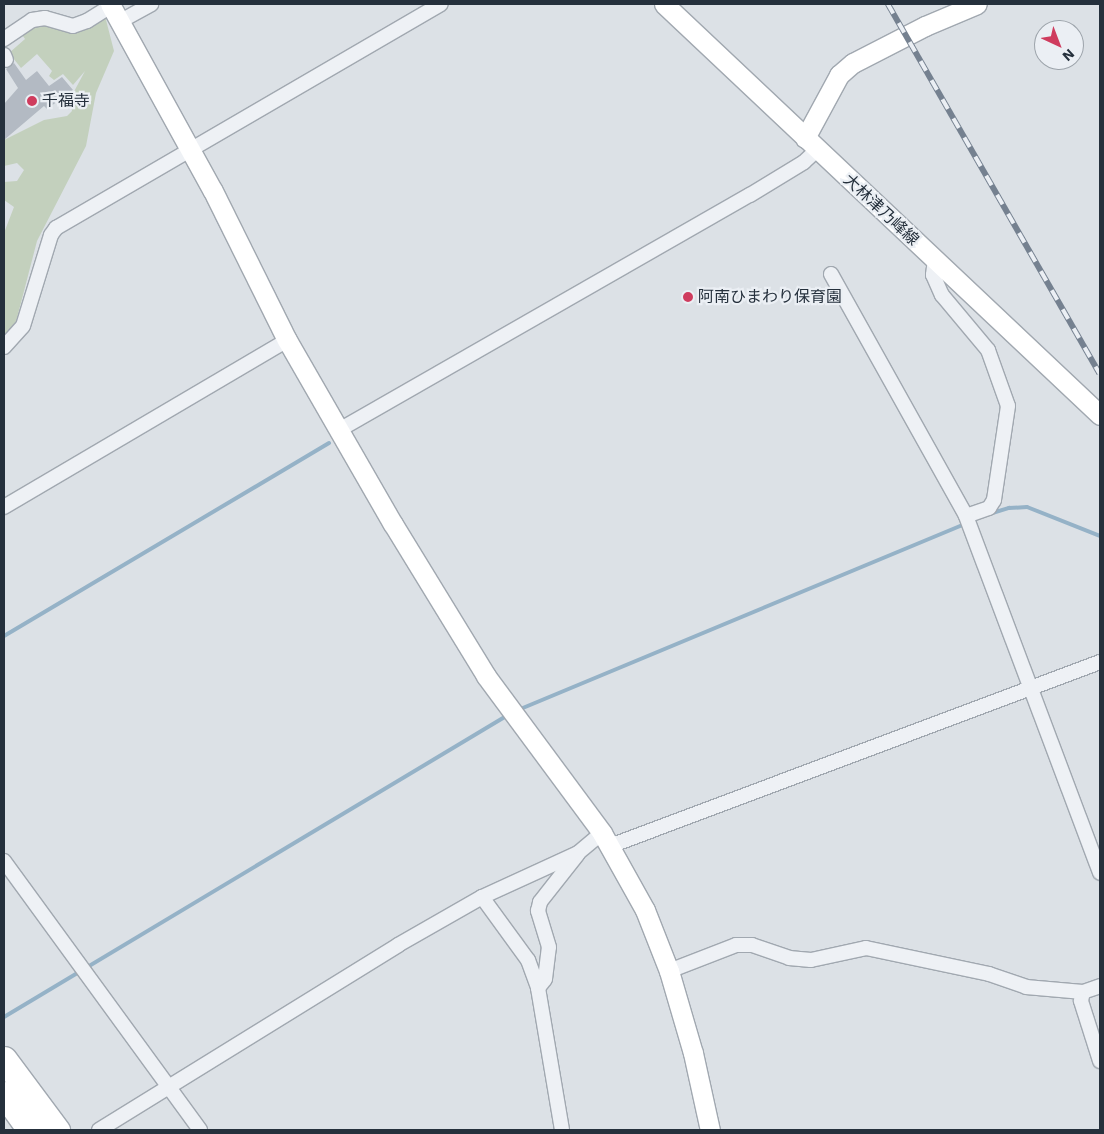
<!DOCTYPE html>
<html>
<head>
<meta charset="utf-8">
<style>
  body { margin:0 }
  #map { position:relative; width:1104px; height:1134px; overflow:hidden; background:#dce1e6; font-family:"Work Sans","Noto Sans JP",sans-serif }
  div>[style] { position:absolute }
  .green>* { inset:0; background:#c3d0bd }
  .stream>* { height:4px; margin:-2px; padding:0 2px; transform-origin:2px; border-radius:2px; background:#95b2c7 }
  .building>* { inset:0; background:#b3bac3 }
  .roads { filter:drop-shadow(1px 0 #a1a8b0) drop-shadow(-1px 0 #a1a8b0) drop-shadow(0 1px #a1a8b0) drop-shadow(0 -1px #a1a8b0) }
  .street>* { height:14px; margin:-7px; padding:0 7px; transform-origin:7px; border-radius:7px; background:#eef1f5 }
  .secondary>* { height:19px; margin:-9.5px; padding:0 9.5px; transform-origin:9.5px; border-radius:9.5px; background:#fff }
  .highway>* { height:25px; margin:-12.5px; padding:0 12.5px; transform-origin:12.5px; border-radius:12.5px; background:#fff }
  .rail>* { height:5.5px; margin-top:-2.75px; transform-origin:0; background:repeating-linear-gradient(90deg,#ebeff4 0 11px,#758190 0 22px); box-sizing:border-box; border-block:1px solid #758190 }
  .dots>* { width:14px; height:14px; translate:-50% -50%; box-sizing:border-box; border:2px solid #ebeff4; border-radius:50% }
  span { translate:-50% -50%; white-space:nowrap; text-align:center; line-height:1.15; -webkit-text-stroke:4.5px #ebeff4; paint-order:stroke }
  .poi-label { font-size:16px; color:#25303c }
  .left { translate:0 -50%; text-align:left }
  .street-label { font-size:16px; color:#25303c }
  .frame { position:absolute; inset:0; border:5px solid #25303c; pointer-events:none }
  .north { position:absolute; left:1034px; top:20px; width:50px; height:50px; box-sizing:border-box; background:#ebeff4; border:1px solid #9ca3aa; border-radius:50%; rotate:137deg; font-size:14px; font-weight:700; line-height:20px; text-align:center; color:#25303c }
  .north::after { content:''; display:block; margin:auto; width:18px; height:22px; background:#cf3c5e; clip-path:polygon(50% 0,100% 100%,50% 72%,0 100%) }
</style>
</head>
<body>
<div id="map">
  <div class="green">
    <i style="clip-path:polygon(105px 16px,114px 51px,96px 93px,86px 146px,37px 241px,17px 318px,10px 337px,4px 341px,4px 233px,14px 207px,4px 200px,4px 182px,17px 181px,24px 170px,17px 163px,4px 166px,4px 140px,44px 120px,67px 116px,72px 111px,70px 99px,85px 71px,73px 85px,63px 74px,54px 80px,49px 76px,52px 71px,37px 54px,21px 68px,9px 53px,25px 39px,20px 32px,32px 25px)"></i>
  </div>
  <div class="stream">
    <i style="left:989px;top:514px;width:21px;rotate:-17deg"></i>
    <i style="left:1009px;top:508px;width:18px;rotate:-3deg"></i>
    <i style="left:1027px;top:507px;width:79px;rotate:21.7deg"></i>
    <i style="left:4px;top:636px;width:378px;rotate:-30.7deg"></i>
    <i style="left:518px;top:710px;width:486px;rotate:-22.6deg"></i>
    <i style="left:4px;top:1017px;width:588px;rotate:-30.93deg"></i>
  </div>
  <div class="building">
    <i style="clip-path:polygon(14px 63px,26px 80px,37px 71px,49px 86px,62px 77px,73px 90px,47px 109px,44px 106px,4px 140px,4px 104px,18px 88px,6px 69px)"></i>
  </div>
  <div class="roads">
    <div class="street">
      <i style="left:119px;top:22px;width:37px;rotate:-29deg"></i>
      <i style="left:4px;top:39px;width:34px;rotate:-34deg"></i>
      <i style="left:32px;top:20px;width:13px;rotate:-9deg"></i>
      <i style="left:45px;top:18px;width:29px;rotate:16deg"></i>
      <i style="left:73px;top:26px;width:15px;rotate:-20deg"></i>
      <i style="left:87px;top:21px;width:28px;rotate:-32deg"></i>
      <i style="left:4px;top:55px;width:5px;rotate:68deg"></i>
      <i style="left:935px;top:260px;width:15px;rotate:98deg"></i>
      <i style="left:933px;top:275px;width:22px;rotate:66deg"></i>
      <i style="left:942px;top:295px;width:72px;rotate:50.1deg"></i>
      <i style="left:988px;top:350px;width:59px;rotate:70.3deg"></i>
      <i style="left:1008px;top:406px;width:95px;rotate:98.5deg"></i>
      <i style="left:994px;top:500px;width:9px;rotate:122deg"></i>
      <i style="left:989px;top:508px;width:24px;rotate:161deg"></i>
      <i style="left:831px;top:274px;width:277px;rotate:60.8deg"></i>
      <i style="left:966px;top:516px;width:381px;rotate:69.4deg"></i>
      <i style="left:4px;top:347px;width:28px;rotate:-48deg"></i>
      <i style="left:23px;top:326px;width:95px;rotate:-72.9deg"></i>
      <i style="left:51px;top:235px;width:9px;rotate:-54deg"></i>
      <i style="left:56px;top:228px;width:445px;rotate:-30.2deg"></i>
      <i style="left:339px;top:430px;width:473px;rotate:-29.8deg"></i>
      <i style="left:750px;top:195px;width:63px;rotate:-31.4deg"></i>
      <i style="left:804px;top:162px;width:18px;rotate:-43deg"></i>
      <i style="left:4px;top:507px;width:329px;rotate:-30.5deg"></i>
      <i style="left:610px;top:846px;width:523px;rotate:-20.58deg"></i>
      <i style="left:4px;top:861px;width:333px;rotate:53.9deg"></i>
      <i style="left:482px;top:897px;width:78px;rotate:53.9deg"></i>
      <i style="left:528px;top:960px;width:30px;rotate:70deg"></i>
      <i style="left:538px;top:988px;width:11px;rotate:-52deg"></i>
      <i style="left:545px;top:979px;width:32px;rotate:-83deg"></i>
      <i style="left:549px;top:947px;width:38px;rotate:-107deg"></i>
      <i style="left:538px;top:911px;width:9px;rotate:-77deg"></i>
      <i style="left:540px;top:902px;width:60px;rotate:-51.8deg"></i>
      <i style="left:669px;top:971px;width:72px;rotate:-21.2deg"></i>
      <i style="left:736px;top:945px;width:16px"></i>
      <i style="left:752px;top:945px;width:39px;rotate:19deg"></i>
      <i style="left:789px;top:958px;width:22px;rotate:5deg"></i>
      <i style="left:811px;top:960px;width:56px;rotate:-12.3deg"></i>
      <i style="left:866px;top:948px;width:126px;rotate:11.9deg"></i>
      <i style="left:989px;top:974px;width:39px;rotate:19deg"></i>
      <i style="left:1026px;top:987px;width:57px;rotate:5deg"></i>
      <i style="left:1083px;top:992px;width:18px;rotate:-19deg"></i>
      <i style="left:538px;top:988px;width:144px;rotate:80.4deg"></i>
      <i style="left:1083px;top:992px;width:9px;rotate:103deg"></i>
      <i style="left:1081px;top:1001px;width:63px;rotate:72.4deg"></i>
      <i style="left:99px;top:1130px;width:352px;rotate:-31.7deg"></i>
      <i style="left:398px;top:945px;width:97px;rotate:-29.7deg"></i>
      <i style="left:482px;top:897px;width:106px;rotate:-24.6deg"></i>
      <i style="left:578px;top:853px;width:31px;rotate:-40deg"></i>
    </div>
    <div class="secondary">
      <i style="left:110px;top:4px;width:213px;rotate:61.2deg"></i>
      <i style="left:213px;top:191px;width:166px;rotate:63.6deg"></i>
      <i style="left:287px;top:340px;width:212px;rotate:60.1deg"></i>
      <i style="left:393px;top:524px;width:178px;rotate:58.5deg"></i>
      <i style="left:486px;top:676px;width:195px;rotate:53.5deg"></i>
      <i style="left:602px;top:833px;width:88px;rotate:60.8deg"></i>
      <i style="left:645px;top:910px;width:66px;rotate:68.5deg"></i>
      <i style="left:669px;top:971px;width:85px;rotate:73.7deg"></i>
      <i style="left:693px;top:1053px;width:79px;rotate:77.6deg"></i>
      <i style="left:664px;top:4px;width:599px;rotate:43.31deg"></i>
      <i style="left:805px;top:138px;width:72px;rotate:-61.6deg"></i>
      <i style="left:839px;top:75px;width:18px;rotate:-41deg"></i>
      <i style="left:853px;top:63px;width:81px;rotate:-27.2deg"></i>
      <i style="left:925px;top:26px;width:56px;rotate:-22.9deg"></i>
    </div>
    <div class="highway">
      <i style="left:4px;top:1059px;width:89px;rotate:53.3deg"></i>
      <i style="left:4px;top:1094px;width:44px;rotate:54.2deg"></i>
    </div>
  </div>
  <div class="rail">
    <i style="left:888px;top:4px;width:426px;rotate:60.2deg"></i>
  </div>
  <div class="dots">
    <i style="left:32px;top:101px;background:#cf3c5e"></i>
    <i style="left:688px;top:297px;background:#cf3c5e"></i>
  </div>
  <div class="poi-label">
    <span class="left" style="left:42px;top:101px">千福寺</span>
    <span class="left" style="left:698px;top:297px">阿南ひまわり保育園</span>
  </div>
  <div class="street-label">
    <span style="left:881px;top:210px;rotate:43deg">大林津乃峰線</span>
  </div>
  <div class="frame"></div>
  <div class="north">N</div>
</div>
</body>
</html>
